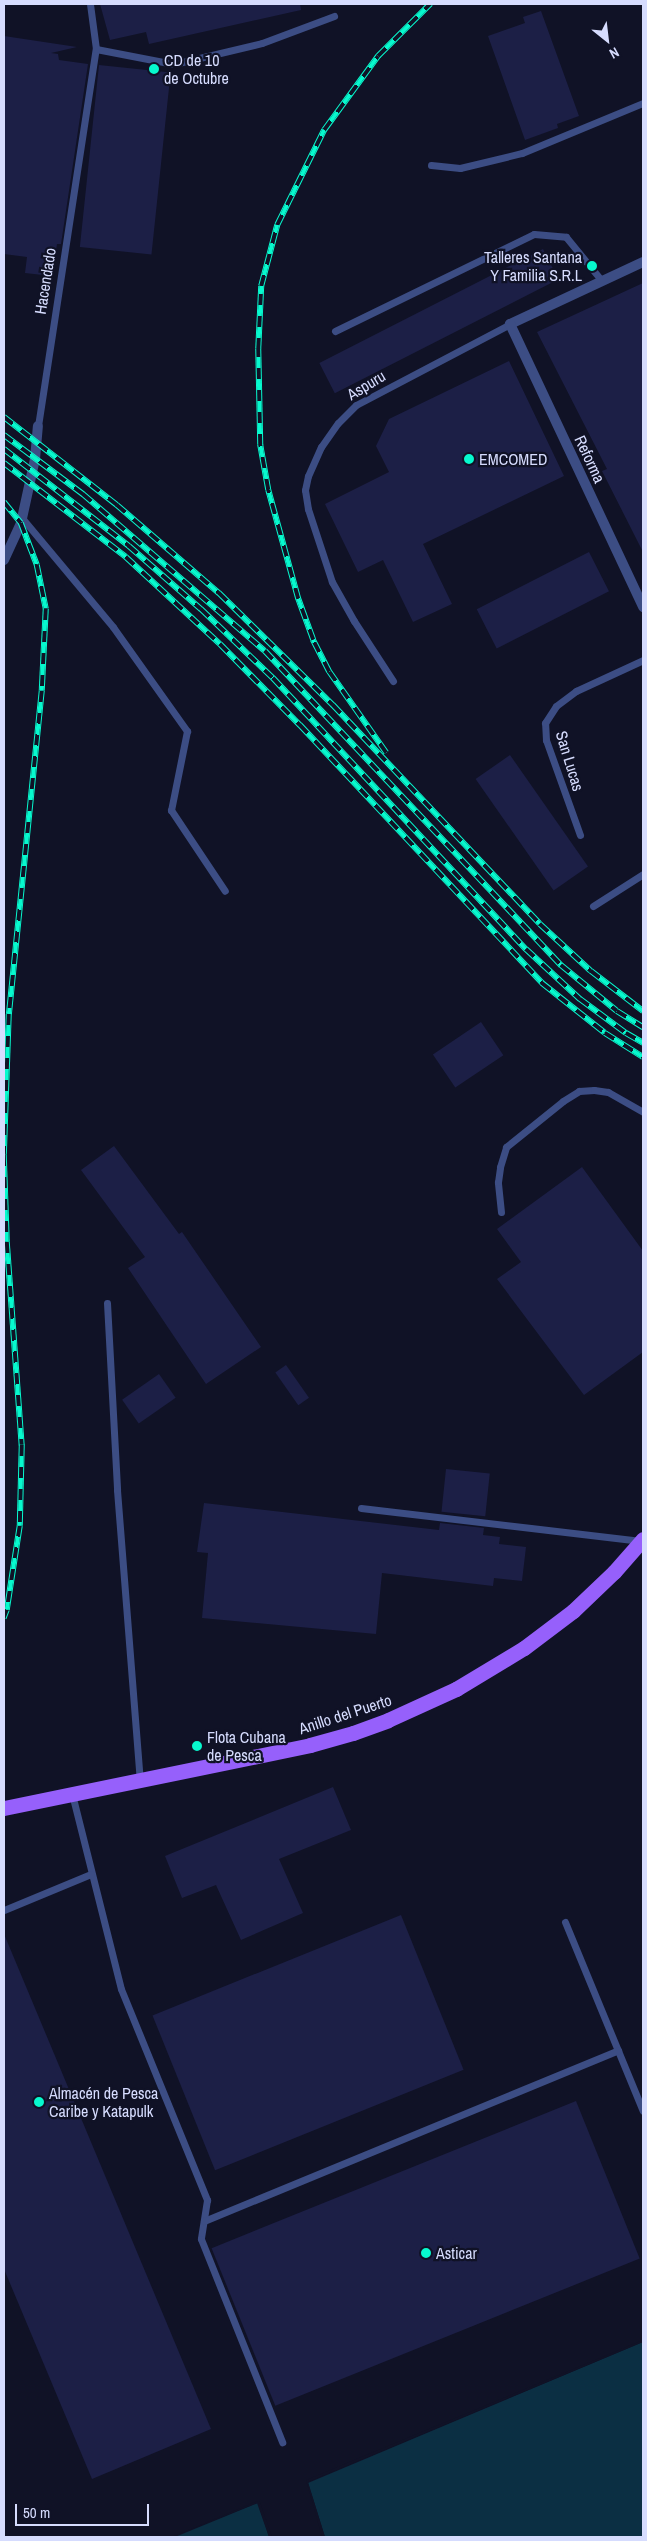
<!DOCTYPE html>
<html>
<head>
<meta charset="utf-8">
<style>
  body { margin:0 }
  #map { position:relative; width:647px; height:2541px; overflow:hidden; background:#101226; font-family:"Archivo Narrow",sans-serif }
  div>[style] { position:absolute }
  .water>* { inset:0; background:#0b2f43 }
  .pier>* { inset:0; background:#101226 }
  .building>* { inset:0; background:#1c1f46; transform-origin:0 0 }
  .lane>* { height:7px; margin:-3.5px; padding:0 3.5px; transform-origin:3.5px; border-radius:3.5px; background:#3c4d84 }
  .street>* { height:10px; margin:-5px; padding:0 5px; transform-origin:5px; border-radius:5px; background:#3c4d84 }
  .primary>* { height:15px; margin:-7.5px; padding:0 7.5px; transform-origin:7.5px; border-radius:7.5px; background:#9660fb }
  .rail>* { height:5.5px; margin-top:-2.75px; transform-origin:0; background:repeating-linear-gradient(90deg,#101226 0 11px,#07f9ce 0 22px); box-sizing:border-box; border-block:1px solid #07f9ce }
  .dots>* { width:14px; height:14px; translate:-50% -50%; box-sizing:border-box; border:2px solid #101226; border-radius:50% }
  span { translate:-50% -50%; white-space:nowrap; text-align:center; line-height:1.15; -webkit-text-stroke:4.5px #101226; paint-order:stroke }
  .poi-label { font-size:16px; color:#d6dcfe }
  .left { translate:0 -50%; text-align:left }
  .right { translate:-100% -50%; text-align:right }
  .street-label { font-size:16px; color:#d6dcfe }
  .frame { position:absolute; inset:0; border:5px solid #d6dcfe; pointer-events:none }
  .north { position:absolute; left:582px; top:15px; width:50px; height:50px; -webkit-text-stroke:4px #101226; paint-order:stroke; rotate:151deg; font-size:14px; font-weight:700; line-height:20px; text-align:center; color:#d6dcfe }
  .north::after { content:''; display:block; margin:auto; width:18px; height:22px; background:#d6dcfe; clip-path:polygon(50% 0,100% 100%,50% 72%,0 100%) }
  .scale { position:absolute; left:15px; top:2504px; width:134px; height:22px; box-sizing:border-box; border:2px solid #d6dcfe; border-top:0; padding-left:6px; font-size:15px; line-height:18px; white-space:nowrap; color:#d6dcfe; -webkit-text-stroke:4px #101226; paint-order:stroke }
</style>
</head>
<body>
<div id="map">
  <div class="water">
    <i style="clip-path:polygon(643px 2342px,643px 2537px,325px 2537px,308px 2483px)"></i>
    <i style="clip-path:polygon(258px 2503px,269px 2537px,175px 2537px)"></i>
  </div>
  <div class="pier">
    <i style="clip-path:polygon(643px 2340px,643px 2342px,308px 2482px,325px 2537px,322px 2537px,306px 2480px)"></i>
    <i style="clip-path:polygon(257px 2501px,260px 2502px,272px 2537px,269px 2537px,257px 2503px,172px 2537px)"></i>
  </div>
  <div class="building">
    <i style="clip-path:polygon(100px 4px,300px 4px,301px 10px,149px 44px,146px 32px,110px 40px)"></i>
    <i style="clip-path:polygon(541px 11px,579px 116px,557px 124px,558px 128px,525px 140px,488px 36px,525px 23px,523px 17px)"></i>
    <i style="clip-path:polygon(4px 36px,77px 47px,51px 53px,58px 54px,59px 60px,88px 64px,61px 244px,57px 244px,52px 276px,25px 273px,27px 257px,4px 254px)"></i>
    <i style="left:99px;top:65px;width:72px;height:183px;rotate:6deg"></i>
    <i style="left:543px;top:249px;width:34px;height:251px;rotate:63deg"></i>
    <i style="clip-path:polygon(643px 283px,643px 552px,602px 471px,607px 469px,537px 332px)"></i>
    <i style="clip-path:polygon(509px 361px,564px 476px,423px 544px,452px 604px,413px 622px,383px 560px,358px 572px,325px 504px,389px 472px,376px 446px,389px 419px)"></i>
    <i style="left:589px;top:552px;width:44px;height:126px;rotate:63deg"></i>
    <i style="left:510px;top:755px;width:136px;height:42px;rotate:55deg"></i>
    <i style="left:481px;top:1022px;width:40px;height:58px;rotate:56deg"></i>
    <i style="clip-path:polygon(114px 1146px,179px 1234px,182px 1232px,261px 1347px,206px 1384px,128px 1268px,145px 1257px,81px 1170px)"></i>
    <i style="clip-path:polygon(582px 1167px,643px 1251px,643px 1352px,584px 1395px,497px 1279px,521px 1262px,497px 1229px)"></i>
    <i style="left:286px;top:1365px;width:40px;height:13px;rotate:55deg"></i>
    <i style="left:159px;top:1374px;width:29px;height:45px;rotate:55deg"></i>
    <i style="left:446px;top:1469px;width:44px;height:43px;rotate:6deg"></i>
    <i style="clip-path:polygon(204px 1503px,439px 1530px,440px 1523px,484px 1528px,483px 1535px,500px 1537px,499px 1544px,526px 1547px,522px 1581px,494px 1578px,493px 1586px,382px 1573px,376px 1634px,202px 1618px,208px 1553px,197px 1552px)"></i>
    <i style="clip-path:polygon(333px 1787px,351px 1830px,279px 1859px,303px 1913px,241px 1940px,216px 1885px,182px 1898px,165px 1856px)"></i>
    <i style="left:401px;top:1915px;width:167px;height:268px;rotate:68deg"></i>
    <i style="clip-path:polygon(4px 1934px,211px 2429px,92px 2479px,4px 2269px)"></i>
    <i style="left:576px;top:2101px;width:170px;height:393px;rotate:68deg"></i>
  </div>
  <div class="lane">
    <i style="left:96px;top:49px;width:79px;rotate:10.9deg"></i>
    <i style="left:174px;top:64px;width:90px;rotate:-13.4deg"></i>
    <i style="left:262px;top:43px;width:77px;rotate:-20.6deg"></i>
    <i style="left:431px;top:165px;width:29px;rotate:6deg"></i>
    <i style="left:460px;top:168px;width:64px;rotate:-13.6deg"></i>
    <i style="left:522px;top:153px;width:131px;rotate:-22.5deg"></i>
    <i style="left:335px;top:331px;width:221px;rotate:-26deg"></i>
    <i style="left:534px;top:234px;width:32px;rotate:5deg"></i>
    <i style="left:566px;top:237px;width:57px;rotate:50.7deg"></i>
    <i style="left:38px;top:426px;width:381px;rotate:-81.3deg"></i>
    <i style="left:96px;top:49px;width:45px;rotate:-97.6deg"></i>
    <i style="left:22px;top:518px;width:142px;rotate:50.1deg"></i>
    <i style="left:113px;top:627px;width:128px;rotate:54.6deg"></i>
    <i style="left:187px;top:731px;width:81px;rotate:101.4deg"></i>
    <i style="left:171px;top:810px;width:97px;rotate:56.3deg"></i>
    <i style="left:393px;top:681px;width:72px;rotate:-123deg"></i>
    <i style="left:354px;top:621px;width:45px;rotate:-119.4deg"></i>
    <i style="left:332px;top:582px;width:77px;rotate:-108.2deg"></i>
    <i style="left:308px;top:509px;width:19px;rotate:-99deg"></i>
    <i style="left:305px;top:490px;width:14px;rotate:-78deg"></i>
    <i style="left:308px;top:476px;width:32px;rotate:-66deg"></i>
    <i style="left:321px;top:447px;width:29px;rotate:-55deg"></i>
    <i style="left:338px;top:423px;width:25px;rotate:-45deg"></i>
    <i style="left:356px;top:405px;width:174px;rotate:-27.7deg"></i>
    <i style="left:580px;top:835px;width:101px;rotate:-109.7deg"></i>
    <i style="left:546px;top:740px;width:17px;rotate:-93deg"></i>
    <i style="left:545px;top:723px;width:20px;rotate:-57deg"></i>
    <i style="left:556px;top:706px;width:25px;rotate:-37deg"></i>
    <i style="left:576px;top:691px;width:74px;rotate:-24.8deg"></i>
    <i style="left:593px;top:906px;width:59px;rotate:-32.6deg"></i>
    <i style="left:501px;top:1212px;width:30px;rotate:-96deg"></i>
    <i style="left:498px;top:1182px;width:15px;rotate:-82deg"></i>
    <i style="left:500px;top:1167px;width:21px;rotate:-73deg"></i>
    <i style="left:506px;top:1147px;width:73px;rotate:-38.9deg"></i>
    <i style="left:563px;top:1101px;width:19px;rotate:-32deg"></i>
    <i style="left:579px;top:1091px;width:15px;rotate:-4deg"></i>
    <i style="left:594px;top:1090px;width:14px;rotate:8deg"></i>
    <i style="left:608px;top:1092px;width:40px;rotate:29.7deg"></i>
    <i style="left:107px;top:1303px;width:187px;rotate:86.9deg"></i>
    <i style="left:117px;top:1490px;width:291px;rotate:85.5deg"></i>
    <i style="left:361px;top:1508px;width:282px;rotate:6.7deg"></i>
    <i style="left:72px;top:1794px;width:201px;rotate:75.9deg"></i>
    <i style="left:121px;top:1989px;width:228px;rotate:67.8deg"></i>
    <i style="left:207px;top:2200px;width:39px;rotate:99deg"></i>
    <i style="left:201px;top:2239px;width:219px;rotate:68.2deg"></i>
    <i style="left:4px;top:1910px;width:94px;rotate:-22.5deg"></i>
    <i style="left:565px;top:1922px;width:204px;rotate:67.6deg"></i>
    <i style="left:204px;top:2221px;width:448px;rotate:-22.4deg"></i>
  </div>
  <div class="street">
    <i style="left:643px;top:262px;width:147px;rotate:155deg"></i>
    <i style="left:510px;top:324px;width:313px;rotate:64.8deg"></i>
    <i style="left:4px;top:560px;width:41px;rotate:-65.3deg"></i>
    <i style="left:21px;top:523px;width:66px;rotate:-77.7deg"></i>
    <i style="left:35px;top:459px;width:33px;rotate:-85deg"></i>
  </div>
  <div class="primary">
    <i style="left:4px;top:1808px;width:312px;rotate:-11.6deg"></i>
    <i style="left:310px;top:1745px;width:45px;rotate:-15.6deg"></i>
    <i style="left:353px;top:1733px;width:37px;rotate:-20deg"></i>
    <i style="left:388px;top:1720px;width:75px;rotate:-24.5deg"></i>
    <i style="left:456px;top:1689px;width:79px;rotate:-31.1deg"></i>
    <i style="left:524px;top:1648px;width:61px;rotate:-37.1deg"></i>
    <i style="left:573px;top:1611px;width:57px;rotate:-43.6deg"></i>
    <i style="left:614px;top:1572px;width:44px;rotate:-48.7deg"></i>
  </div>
  <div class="rail">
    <i style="left:4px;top:417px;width:143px;rotate:37.9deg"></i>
    <i style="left:117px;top:505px;width:135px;rotate:40.8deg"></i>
    <i style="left:219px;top:593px;width:160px;rotate:44.5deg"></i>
    <i style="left:333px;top:705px;width:301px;rotate:46.6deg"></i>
    <i style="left:540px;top:924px;width:69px;rotate:42.7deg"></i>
    <i style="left:591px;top:971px;width:66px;rotate:37.6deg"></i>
    <i style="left:4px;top:435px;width:99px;rotate:36.8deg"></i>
    <i style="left:83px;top:494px;width:240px;rotate:40.8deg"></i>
    <i style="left:265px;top:651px;width:432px;rotate:46.7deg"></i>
    <i style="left:561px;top:965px;width:72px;rotate:39.4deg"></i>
    <i style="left:617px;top:1011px;width:31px;rotate:32deg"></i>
    <i style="left:4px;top:449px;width:158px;rotate:37.8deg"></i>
    <i style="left:129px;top:546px;width:96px;rotate:41.2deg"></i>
    <i style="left:201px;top:609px;width:100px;rotate:43.8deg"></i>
    <i style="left:273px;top:678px;width:371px;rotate:47deg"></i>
    <i style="left:526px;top:949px;width:74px;rotate:42.8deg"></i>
    <i style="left:580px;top:999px;width:57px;rotate:36.5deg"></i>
    <i style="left:626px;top:1033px;width:20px;rotate:30deg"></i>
    <i style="left:4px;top:463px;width:154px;rotate:37.6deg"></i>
    <i style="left:126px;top:557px;width:128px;rotate:42.8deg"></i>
    <i style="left:220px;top:644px;width:114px;rotate:45.4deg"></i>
    <i style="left:300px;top:725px;width:354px;rotate:46.8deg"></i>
    <i style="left:542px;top:983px;width:80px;rotate:38.4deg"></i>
    <i style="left:605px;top:1033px;width:45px;rotate:32.3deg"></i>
    <i style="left:4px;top:502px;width:27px;rotate:51deg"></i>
    <i style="left:21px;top:523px;width:45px;rotate:69.1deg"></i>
    <i style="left:37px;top:565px;width:45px;rotate:78.4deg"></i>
    <i style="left:46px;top:609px;width:82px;rotate:92.8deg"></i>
    <i style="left:42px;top:691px;width:325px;rotate:95.8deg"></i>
    <i style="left:9px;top:1014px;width:141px;rotate:92deg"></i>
    <i style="left:4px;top:1155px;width:87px;rotate:88deg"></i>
    <i style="left:7px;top:1242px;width:204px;rotate:85.8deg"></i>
    <i style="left:22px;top:1445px;width:81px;rotate:91.4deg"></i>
    <i style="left:20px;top:1526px;width:85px;rotate:98.8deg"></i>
    <i style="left:7px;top:1610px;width:9px;rotate:111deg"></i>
    <i style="left:386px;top:753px;width:99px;rotate:-125.1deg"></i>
    <i style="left:329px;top:672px;width:36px;rotate:-117deg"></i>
    <i style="left:313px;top:640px;width:44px;rotate:-110.1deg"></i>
    <i style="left:298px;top:599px;width:113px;rotate:-105.4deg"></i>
    <i style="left:268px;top:490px;width:46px;rotate:-100.1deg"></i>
    <i style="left:260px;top:445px;width:96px;rotate:-91.2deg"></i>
    <i style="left:258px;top:349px;width:63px;rotate:-87.3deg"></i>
    <i style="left:261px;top:286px;width:63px;rotate:-75.3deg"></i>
    <i style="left:277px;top:225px;width:106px;rotate:-63.7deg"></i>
    <i style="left:324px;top:130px;width:92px;rotate:-53.9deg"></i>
    <i style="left:378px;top:56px;width:74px;rotate:-45deg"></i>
  </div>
  <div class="dots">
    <i style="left:154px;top:69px;background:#07f9ce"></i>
    <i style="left:592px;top:266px;background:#07f9ce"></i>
    <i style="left:469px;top:459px;background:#07f9ce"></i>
    <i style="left:197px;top:1746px;background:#07f9ce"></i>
    <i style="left:39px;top:2102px;background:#07f9ce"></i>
    <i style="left:426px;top:2253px;background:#07f9ce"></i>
  </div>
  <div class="poi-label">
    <span class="left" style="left:164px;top:69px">CD de 10<br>de Octubre</span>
    <span class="right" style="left:582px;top:266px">Talleres Santana<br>Y Familia S.R.L</span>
    <span class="left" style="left:479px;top:459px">EMCOMED</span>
    <span class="left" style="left:207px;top:1746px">Flota Cubana<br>de Pesca</span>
    <span class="left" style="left:49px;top:2102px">Almacén de Pesca<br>Caribe y Katapulk</span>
    <span class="left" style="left:436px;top:2253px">Asticar</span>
  </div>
  <div class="street-label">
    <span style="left:45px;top:281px;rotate:-81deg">Hacendado</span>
    <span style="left:366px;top:385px;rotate:-31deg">Aspuru</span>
    <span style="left:590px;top:459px;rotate:65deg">Reforma</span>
    <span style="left:570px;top:761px;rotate:73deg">San Lucas</span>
    <span style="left:345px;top:1714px;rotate:-18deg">Anillo del Puerto</span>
  </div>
  <div class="frame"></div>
  <div class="north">N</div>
  <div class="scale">50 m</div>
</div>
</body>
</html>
